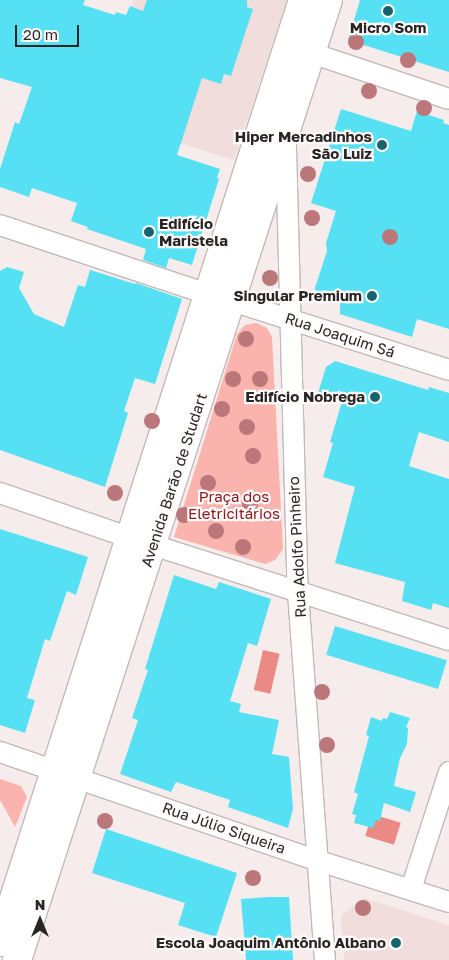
<!DOCTYPE html>
<html>
<head>
<meta charset="utf-8">
<style>
  body { margin:0 }
  #map { position:relative; width:449px; height:960px; overflow:hidden; background:#f6eceb; font-family:"Golos Text",sans-serif }
  div>[style] { position:absolute }
  .built>* { inset:0; background:#f1dedc }
  .green>* { inset:0; background:#fbb3ad }
  .water>* { inset:0; background:#eb8a84; transform-origin:0 0 }
  .building>* { inset:0; background:#56e0f4; transform-origin:0 0 }
  .roads { filter:drop-shadow(1px 0 #c2b9b8) drop-shadow(-1px 0 #c2b9b8) drop-shadow(0 1px #c2b9b8) drop-shadow(0 -1px #c2b9b8) }
  .street>* { height:20px; margin:-10px; padding:0 10px; transform-origin:10px; border-radius:10px; background:#fff }
  .primary>* { height:28px; margin:-14px; padding:0 14px; transform-origin:14px; border-radius:14px; background:#fff }
  .trees>* { width:16px; height:16px; margin:-8px; border-radius:50%; background:#bc777b }
  .dots>* { width:14px; height:14px; translate:-50% -50%; box-sizing:border-box; border:2px solid #fffbfa; border-radius:50% }
  span { translate:-50% -50%; white-space:nowrap; text-align:center; line-height:1.15; -webkit-text-stroke:4.5px #fffbfa; paint-order:stroke }
  .poi-label { font-size:15px; color:#282524; font-weight:700 }
  .right { translate:-100% -50%; text-align:right }
  .left { translate:0 -50%; text-align:left }
  .street-label { font-size:15px; color:#282524 }
  .park-label { font-size:15px; color:#8c1820 }
  .north { position:absolute; left:15px; top:895px; width:50px; height:50px; -webkit-text-stroke:4px #fffbfa; paint-order:stroke; rotate:0deg; font-size:14px; font-weight:700; line-height:20px; text-align:center; color:#282524 }
  .north::after { content:''; display:block; margin:auto; width:18px; height:22px; background:#282524; clip-path:polygon(50% 0,100% 100%,50% 72%,0 100%) }
  .scale { position:absolute; left:15px; top:25px; width:64px; height:22px; box-sizing:border-box; border:2px solid #282524; border-top:0; padding-left:6px; font-size:15px; line-height:18px; white-space:nowrap; color:#282524; -webkit-text-stroke:4px #fffbfa; paint-order:stroke }
</style>
</head>
<body>
<div id="map">
  <div class="built">
    <i style="clip-path:polygon(134px 0,287px 0,234px 160px,96px 117px)"></i>
    <i style="clip-path:polygon(364px 898px,449px 925px,449px 960px,344px 960px,341px 915px)"></i>
  </div>
  <div class="green">
    <i style="clip-path:polygon(256px 323px,267px 328px,272px 337px,283px 549px,275px 560px,265px 564px,174px 537px,237px 334px,245px 325px)"></i>
    <i style="clip-path:polygon(0 779px,21px 786px,27px 797px,15px 827px,0 800px)"></i>
  </div>
  <div class="water">
    <i style="left:263px;top:650px;width:17px;height:41px;rotate:13deg"></i>
    <i style="left:372px;top:814px;width:30px;height:23px;rotate:17deg"></i>
  </div>
  <div class="building">
    <i style="clip-path:polygon(0 0,85px 0,83px 5px,115px 15px,116px 12px,126px 15px,130px 6px,143px 11px,147px 0,247px 0,247px 7px,253px 9px,231px 76px,224px 74px,221px 84px,202px 78px,177px 155px,220px 169px,217px 178px,219px 179px,192px 265px,169px 258px,166px 268px,143px 260px,146px 249px,87px 229px,88px 227px,71px 221px,77px 203px,32px 188px,29px 197px,0 187px,0 169px,15px 122px,19px 124px,32px 87px,0 78px)"></i>
    <i style="clip-path:polygon(360px 0,449px 0,449px 72px,348px 40px)"></i>
    <i style="clip-path:polygon(341px 109px,411px 131px,417px 111px,444px 120px,443px 123px,449px 125px,449px 329px,417px 319px,412px 337px,340px 314px,340px 302px,313px 294px,327px 251px,326px 243px,336px 211px,311px 203px)"></i>
    <i style="clip-path:polygon(7px 267px,24px 272px,19px 288px,34px 314px,64px 327px,78px 285px,85px 287px,90px 270px,135px 284px,136px 283px,182px 299px,155px 384px,135px 378px,124px 411px,128px 413px,105px 487px,0 450px,0 271px)"></i>
    <i style="clip-path:polygon(335px 361px,428px 390px,429px 387px,449px 393px,449px 442px,419px 432px,409px 466px,449px 479px,449px 608px,433px 603px,431px 610px,402px 601px,405px 582px,335px 563px,355px 487px,323px 477px,333px 443px,330px 442px,343px 398px,322px 398px,324px 394px,318px 393px,326px 367px)"></i>
    <i style="clip-path:polygon(0 529px,88px 557px,76px 595px,67px 591px,50px 641px,45px 639px,27px 698px,35px 700px,25px 733px,0 725px)"></i>
    <i style="clip-path:polygon(174px 575px,216px 589px,219px 582px,271px 599px,257px 646px,248px 643px,230px 701px,241px 704px,239px 712px,279px 720px,272px 754px,289px 757px,293px 809px,288px 828px,228px 807px,230px 800px,176px 782px,171px 792px,120px 774px,138px 720px,132px 718px,148px 670px,145px 669px)"></i>
    <i style="left:335px;top:626px;width:117px;height:30px;rotate:17deg"></i>
    <i style="clip-path:polygon(390px 712px,410px 718px,406px 727px,408px 728px,407px 744px,400px 758px,394px 786px,416px 792px,410px 812px,384px 803px,380px 821px,376px 820px,373px 828px,354px 823px,356px 815px,352px 814px,358px 794px,354px 792px,369px 736px,366px 735px,371px 717px,382px 721px,383px 718px,387px 719px)"></i>
    <i style="clip-path:polygon(106px 829px,237px 873px,216px 937px,178px 925px,185px 903px,92px 873px)"></i>
    <i style="clip-path:polygon(268px 897px,289px 897px,293px 960px,246px 960px,241px 899px)"></i>
  </div>
  <div class="roads">
    <div class="street">
      <i style="left:311px;top:53px;width:145px;rotate:18.4deg"></i>
      <i style="left:286px;top:148px;width:445px;rotate:88.5deg"></i>
      <i style="left:298px;top:593px;width:368px;rotate:85.8deg"></i>
      <i style="left:0;top:225px;width:218px;rotate:18.4deg"></i>
      <i style="left:232px;top:301px;width:228px;rotate:17.6deg"></i>
      <i style="left:0;top:493px;width:139px;rotate:19deg"></i>
      <i style="left:153px;top:545px;width:311px;rotate:17.8deg"></i>
      <i style="left:0;top:752px;width:337px;rotate:18.9deg"></i>
      <i style="left:319px;top:861px;width:136px;rotate:17.5deg"></i>
      <i style="left:411px;top:889px;width:123px;rotate:-72deg"></i>
    </div>
    <div class="primary">
      <i style="left:0;top:942px;width:990px;rotate:-72.17deg"></i>
      <i style="left:17px;top:960px;width:1009px;rotate:-72.05deg"></i>
    </div>
  </div>
  <div class="trees">
    <i style="left:356px;top:42px"></i>
    <i style="left:408px;top:60px"></i>
    <i style="left:369px;top:91px"></i>
    <i style="left:424px;top:108px"></i>
    <i style="left:308px;top:174px"></i>
    <i style="left:312px;top:218px"></i>
    <i style="left:390px;top:237px"></i>
    <i style="left:270px;top:278px"></i>
    <i style="left:246px;top:339px"></i>
    <i style="left:233px;top:379px"></i>
    <i style="left:260px;top:379px"></i>
    <i style="left:222px;top:409px"></i>
    <i style="left:152px;top:421px"></i>
    <i style="left:247px;top:427px"></i>
    <i style="left:253px;top:456px"></i>
    <i style="left:208px;top:483px"></i>
    <i style="left:115px;top:493px"></i>
    <i style="left:250px;top:504px"></i>
    <i style="left:184px;top:515px"></i>
    <i style="left:216px;top:531px"></i>
    <i style="left:243px;top:547px"></i>
    <i style="left:322px;top:692px"></i>
    <i style="left:327px;top:745px"></i>
    <i style="left:105px;top:821px"></i>
    <i style="left:253px;top:878px"></i>
    <i style="left:363px;top:908px"></i>
  </div>
  <div class="dots">
    <i style="left:388px;top:11px;background:#16636d"></i>
    <i style="left:382px;top:145px;background:#16636d"></i>
    <i style="left:149px;top:232px;background:#16636d"></i>
    <i style="left:372px;top:296px;background:#16636d"></i>
    <i style="left:375px;top:397px;background:#16636d"></i>
    <i style="left:396px;top:943px;background:#16636d"></i>
  </div>
  <div class="poi-label">
    <span style="left:388px;top:28px">Micro Som</span>
    <span class="right" style="left:372px;top:145px">Hiper Mercadinhos<br>São Luiz</span>
    <span class="left" style="left:159px;top:232px">Edifício<br>Maristela</span>
    <span class="right" style="left:362px;top:296px">Singular Premium</span>
    <span class="right" style="left:365px;top:397px">Edifício Nobrega</span>
    <span class="right" style="left:386px;top:943px">Escola Joaquim Antônio Albano</span>
  </div>
  <div class="street-label">
    <span style="left:340px;top:335px;rotate:18deg">Rua Joaquim Sá</span>
    <span style="left:174px;top:480px;rotate:-72deg">Avenida Barão de Studart</span>
    <span style="left:297px;top:547px;rotate:-93deg">Rua Adolfo Pinheiro</span>
    <span style="left:224px;top:828px;rotate:19deg">Rua Júlio Siqueira</span>
  </div>
  <div class="park-label">
    <span style="left:234px;top:505px">Praça dos<br>Eletricitários</span>
  </div>
  <div class="north">N</div>
  <div class="scale">20 m</div>
</div>
</body>
</html>
